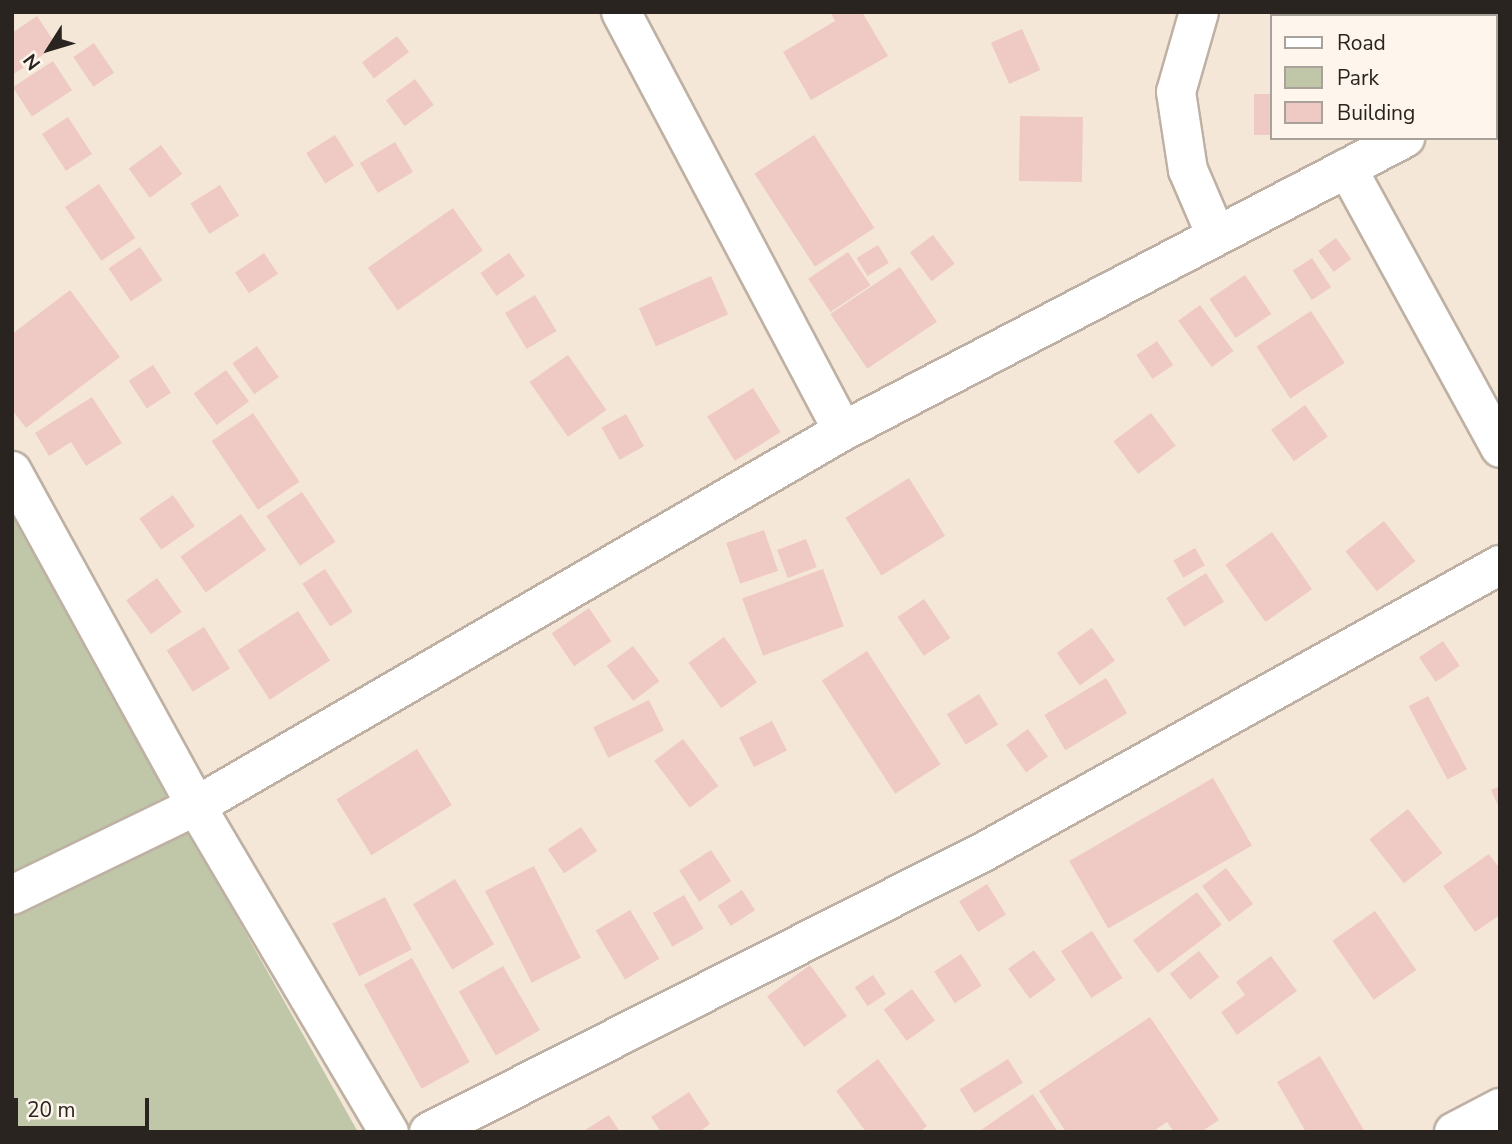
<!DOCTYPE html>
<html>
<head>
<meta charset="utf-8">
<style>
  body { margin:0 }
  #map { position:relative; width:1512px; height:1144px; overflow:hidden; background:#f5e7d8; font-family:"Nunito Sans",sans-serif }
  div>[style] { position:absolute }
  .green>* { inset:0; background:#c0c6a8 }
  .building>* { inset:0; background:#efcac4; transform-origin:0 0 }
  .roads { filter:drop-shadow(2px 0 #beb1a3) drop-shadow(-2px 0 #beb1a3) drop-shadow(0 2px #beb1a3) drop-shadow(0 -2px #beb1a3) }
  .minor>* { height:38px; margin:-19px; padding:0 19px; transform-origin:19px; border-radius:19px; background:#fff }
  span { translate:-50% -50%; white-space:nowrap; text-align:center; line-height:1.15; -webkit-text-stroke:5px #fef6ed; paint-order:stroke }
  .frame { position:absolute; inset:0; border:14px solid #29241f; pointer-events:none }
  .legend { position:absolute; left:1270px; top:14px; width:228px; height:126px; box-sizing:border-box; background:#fef6ed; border:2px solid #a9a29b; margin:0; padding:9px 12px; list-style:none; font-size:21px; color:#29241f }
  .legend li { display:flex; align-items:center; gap:14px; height:35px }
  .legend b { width:35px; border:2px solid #a9a29b }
  .north { position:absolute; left:14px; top:14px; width:70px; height:70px; -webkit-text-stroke:5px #fef6ed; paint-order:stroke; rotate:233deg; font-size:19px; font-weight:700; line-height:28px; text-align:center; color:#29241f }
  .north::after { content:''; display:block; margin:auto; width:24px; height:32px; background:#29241f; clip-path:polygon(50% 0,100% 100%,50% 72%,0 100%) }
  .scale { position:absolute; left:14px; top:1098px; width:135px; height:32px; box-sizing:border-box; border:4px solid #29241f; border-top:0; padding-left:9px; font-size:21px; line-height:24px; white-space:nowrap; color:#29241f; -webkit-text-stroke:5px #fef6ed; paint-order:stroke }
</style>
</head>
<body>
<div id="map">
  <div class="green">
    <i style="clip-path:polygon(12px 514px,196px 845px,358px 1132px,12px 1132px)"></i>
  </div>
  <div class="building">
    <i style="clip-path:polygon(830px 12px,862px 12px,888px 56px,811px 100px,783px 52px,835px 21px)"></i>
    <i style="clip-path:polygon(1375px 12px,1450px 12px,1375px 16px)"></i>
    <i style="clip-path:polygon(37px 16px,57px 46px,12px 75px,12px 33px)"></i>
    <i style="left:1022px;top:29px;width:45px;height:34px;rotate:66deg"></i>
    <i style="left:397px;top:36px;width:20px;height:44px;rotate:53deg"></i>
    <i style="left:94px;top:43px;width:36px;height:25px;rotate:56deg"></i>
    <i style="left:53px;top:61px;width:35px;height:48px;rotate:57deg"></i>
    <i style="left:415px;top:79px;width:32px;height:36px;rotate:54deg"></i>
    <i style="left:1272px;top:94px;width:41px;height:18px;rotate:90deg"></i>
    <i style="left:1020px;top:116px;width:63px;height:65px;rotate:1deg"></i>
    <i style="left:68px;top:117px;width:44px;height:31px;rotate:57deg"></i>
    <i style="left:335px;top:135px;width:36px;height:34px;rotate:58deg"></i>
    <i style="left:814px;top:135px;width:111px;height:71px;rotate:57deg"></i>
    <i style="left:395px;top:142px;width:35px;height:41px;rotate:59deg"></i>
    <i style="left:161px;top:145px;width:36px;height:40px;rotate:54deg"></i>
    <i style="left:99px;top:184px;width:65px;height:41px;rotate:56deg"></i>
    <i style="left:220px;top:185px;width:36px;height:35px;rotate:58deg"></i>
    <i style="left:453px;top:208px;width:52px;height:104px;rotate:55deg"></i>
    <i style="left:933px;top:235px;width:36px;height:29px;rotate:53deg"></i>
    <i style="left:1336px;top:238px;width:26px;height:22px;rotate:54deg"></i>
    <i style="left:878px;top:245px;width:21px;height:25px;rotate:59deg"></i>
    <i style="left:140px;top:247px;width:40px;height:38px;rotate:56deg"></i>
    <i style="left:848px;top:252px;width:40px;height:48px;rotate:56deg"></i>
    <i style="left:264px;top:253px;width:25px;height:35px;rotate:56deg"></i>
    <i style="left:509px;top:253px;width:28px;height:35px;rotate:55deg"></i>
    <i style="left:1312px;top:258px;width:35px;height:23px;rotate:57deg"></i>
    <i style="left:900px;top:267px;width:66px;height:84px;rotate:56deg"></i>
    <i style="left:1245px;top:275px;width:47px;height:43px;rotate:56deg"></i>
    <i style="left:711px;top:276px;width:42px;height:79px;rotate:66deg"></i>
    <i style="clip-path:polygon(70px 290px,120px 357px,26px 428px,12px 410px,12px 334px)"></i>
    <i style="left:535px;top:295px;width:42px;height:35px;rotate:59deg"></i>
    <i style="left:1200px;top:305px;width:57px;height:27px;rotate:54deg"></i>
    <i style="left:1311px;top:311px;width:62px;height:65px;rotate:57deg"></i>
    <i style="left:1157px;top:341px;width:29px;height:25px;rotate:56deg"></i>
    <i style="left:257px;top:346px;width:38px;height:30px;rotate:55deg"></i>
    <i style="left:568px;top:355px;width:67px;height:47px;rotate:55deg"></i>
    <i style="left:153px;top:365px;width:33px;height:29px;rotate:57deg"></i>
    <i style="left:226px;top:370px;width:39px;height:40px;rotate:54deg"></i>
    <i style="left:753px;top:388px;width:52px;height:54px;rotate:58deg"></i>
    <i style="clip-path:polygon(92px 397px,122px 443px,86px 466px,71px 442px,49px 456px,35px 433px)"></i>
    <i style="left:1305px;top:405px;width:39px;height:42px;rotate:54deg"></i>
    <i style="left:253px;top:413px;width:83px;height:50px;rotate:56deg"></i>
    <i style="left:1151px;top:413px;width:41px;height:47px;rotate:53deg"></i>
    <i style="left:626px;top:414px;width:37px;height:28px;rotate:61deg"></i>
    <i style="left:909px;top:478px;width:68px;height:75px;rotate:58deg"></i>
    <i style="left:302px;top:492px;width:60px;height:43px;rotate:56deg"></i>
    <i style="left:173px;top:495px;width:38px;height:41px;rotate:55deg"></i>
    <i style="left:241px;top:514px;width:44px;height:74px;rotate:55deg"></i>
    <i style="left:1384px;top:521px;width:51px;height:49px;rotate:52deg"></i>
    <i style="left:764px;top:530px;width:43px;height:40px;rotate:71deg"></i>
    <i style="left:1272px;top:532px;width:70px;height:57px;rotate:55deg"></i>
    <i style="left:806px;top:539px;width:30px;height:31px;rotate:69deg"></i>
    <i style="left:1195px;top:548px;width:20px;height:25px;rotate:60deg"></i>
    <i style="left:325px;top:569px;width:51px;height:27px;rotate:57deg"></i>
    <i style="left:823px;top:569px;width:61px;height:86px;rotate:70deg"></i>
    <i style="left:1206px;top:573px;width:34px;height:47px;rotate:58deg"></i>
    <i style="left:157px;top:578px;width:42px;height:38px;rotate:54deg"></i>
    <i style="left:924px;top:599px;width:47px;height:32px;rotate:56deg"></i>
    <i style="left:589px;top:608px;width:40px;height:45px;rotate:56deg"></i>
    <i style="left:298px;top:611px;width:59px;height:72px;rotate:57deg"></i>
    <i style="left:204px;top:627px;width:49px;height:44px;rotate:58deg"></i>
    <i style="left:1092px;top:628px;width:40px;height:43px;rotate:55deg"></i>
    <i style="left:724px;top:637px;width:56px;height:44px;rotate:54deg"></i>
    <i style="left:1443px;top:641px;width:30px;height:29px;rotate:56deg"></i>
    <i style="left:633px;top:646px;width:44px;height:33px;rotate:53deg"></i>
    <i style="left:867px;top:651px;width:135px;height:54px;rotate:57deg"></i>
    <i style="left:1106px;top:678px;width:41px;height:72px;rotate:59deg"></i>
    <i style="left:979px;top:694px;width:36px;height:38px;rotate:58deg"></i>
    <i style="left:1428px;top:696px;width:83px;height:22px;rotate:62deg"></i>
    <i style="left:649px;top:700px;width:34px;height:62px;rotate:64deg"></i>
    <i style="left:772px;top:721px;width:33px;height:37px;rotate:63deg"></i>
    <i style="left:1028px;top:729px;width:34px;height:27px;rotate:54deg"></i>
    <i style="left:683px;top:739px;width:59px;height:36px;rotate:53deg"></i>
    <i style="left:417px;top:749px;width:66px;height:95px;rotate:58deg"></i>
    <i style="left:1213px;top:778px;width:78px;height:166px;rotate:60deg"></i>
    <i style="clip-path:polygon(1500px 786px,1500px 810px,1491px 790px)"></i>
    <i style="left:1408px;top:809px;width:56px;height:49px;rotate:52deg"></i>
    <i style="left:581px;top:827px;width:29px;height:40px;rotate:56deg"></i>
    <i style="left:711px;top:850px;width:37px;height:38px;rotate:57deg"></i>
    <i style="clip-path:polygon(1489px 854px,1500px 869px,1500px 915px,1475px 932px,1443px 886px)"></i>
    <i style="left:534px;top:866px;width:103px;height:55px;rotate:63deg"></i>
    <i style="left:1226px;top:868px;width:45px;height:30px;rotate:53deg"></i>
    <i style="left:455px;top:879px;width:76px;height:49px;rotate:59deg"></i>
    <i style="left:987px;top:884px;width:36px;height:33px;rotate:58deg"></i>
    <i style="left:742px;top:890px;width:24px;height:29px;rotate:57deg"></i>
    <i style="left:1197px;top:892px;width:41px;height:80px;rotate:53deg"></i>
    <i style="left:684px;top:895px;width:39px;height:36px;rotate:60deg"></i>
    <i style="left:385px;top:897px;width:59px;height:59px;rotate:63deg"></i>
    <i style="left:630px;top:910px;width:57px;height:40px;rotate:59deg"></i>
    <i style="left:1375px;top:911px;width:72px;height:52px;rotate:55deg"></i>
    <i style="left:1092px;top:931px;width:56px;height:37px;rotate:57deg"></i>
    <i style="left:1034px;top:950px;width:37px;height:32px;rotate:54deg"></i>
    <i style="left:1199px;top:951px;width:33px;height:37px;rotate:52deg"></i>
    <i style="left:961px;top:954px;width:38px;height:32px;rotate:57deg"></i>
    <i style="clip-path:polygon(1271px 956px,1297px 991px,1237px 1035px,1221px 1012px,1245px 995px,1236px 982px)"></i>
    <i style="left:412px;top:958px;width:119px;height:55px;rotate:61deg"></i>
    <i style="left:810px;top:965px;width:63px;height:53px;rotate:54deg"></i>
    <i style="left:503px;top:966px;width:74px;height:51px;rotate:60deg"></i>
    <i style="left:873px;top:975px;width:23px;height:22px;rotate:56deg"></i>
    <i style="left:912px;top:989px;width:39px;height:35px;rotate:54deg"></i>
    <i style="clip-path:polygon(1150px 1017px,1219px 1120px,1201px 1132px,1174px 1132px,1167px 1122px,1152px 1132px,1066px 1132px,1039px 1091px)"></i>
    <i style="clip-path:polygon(1320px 1056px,1365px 1132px,1306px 1132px,1277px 1082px)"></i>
    <i style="clip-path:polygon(878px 1059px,927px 1126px,920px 1132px,866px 1132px,836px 1091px)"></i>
    <i style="left:1008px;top:1059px;width:28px;height:57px;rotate:58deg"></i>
    <i style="clip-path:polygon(689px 1092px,710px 1124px,699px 1132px,661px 1132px,651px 1117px)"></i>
    <i style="clip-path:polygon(1033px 1094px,1058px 1132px,978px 1132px)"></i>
    <i style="clip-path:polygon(609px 1115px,620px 1132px,582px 1132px)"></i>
  </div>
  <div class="roads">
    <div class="minor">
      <i style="left:621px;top:12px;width:474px;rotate:62.1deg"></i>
      <i style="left:1199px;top:12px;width:83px;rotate:106deg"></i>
      <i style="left:1176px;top:92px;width:79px;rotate:81.3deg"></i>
      <i style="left:1188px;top:170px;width:69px;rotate:66.8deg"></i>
      <i style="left:1496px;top:92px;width:4px;rotate:-27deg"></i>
      <i style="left:1347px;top:168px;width:319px;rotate:61.3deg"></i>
      <i style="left:12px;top:471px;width:382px;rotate:61.2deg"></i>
      <i style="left:196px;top:806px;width:379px;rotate:59.4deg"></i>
      <i style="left:12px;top:895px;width:204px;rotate:-25.8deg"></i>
      <i style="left:196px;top:806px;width:748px;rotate:-30.1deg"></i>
      <i style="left:843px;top:431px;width:634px;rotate:-27.54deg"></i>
      <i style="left:429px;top:1132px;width:625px;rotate:-26.81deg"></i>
      <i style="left:987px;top:850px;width:587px;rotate:-29.05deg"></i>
      <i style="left:1454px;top:1132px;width:52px;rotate:-27.6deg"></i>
    </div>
  </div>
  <div class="frame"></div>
  <ul class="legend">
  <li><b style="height:9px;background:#fff"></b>Road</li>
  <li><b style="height:19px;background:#c0c6a8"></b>Park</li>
  <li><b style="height:19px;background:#efcac4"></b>Building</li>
  </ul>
  <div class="north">N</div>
  <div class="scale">20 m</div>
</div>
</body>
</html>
